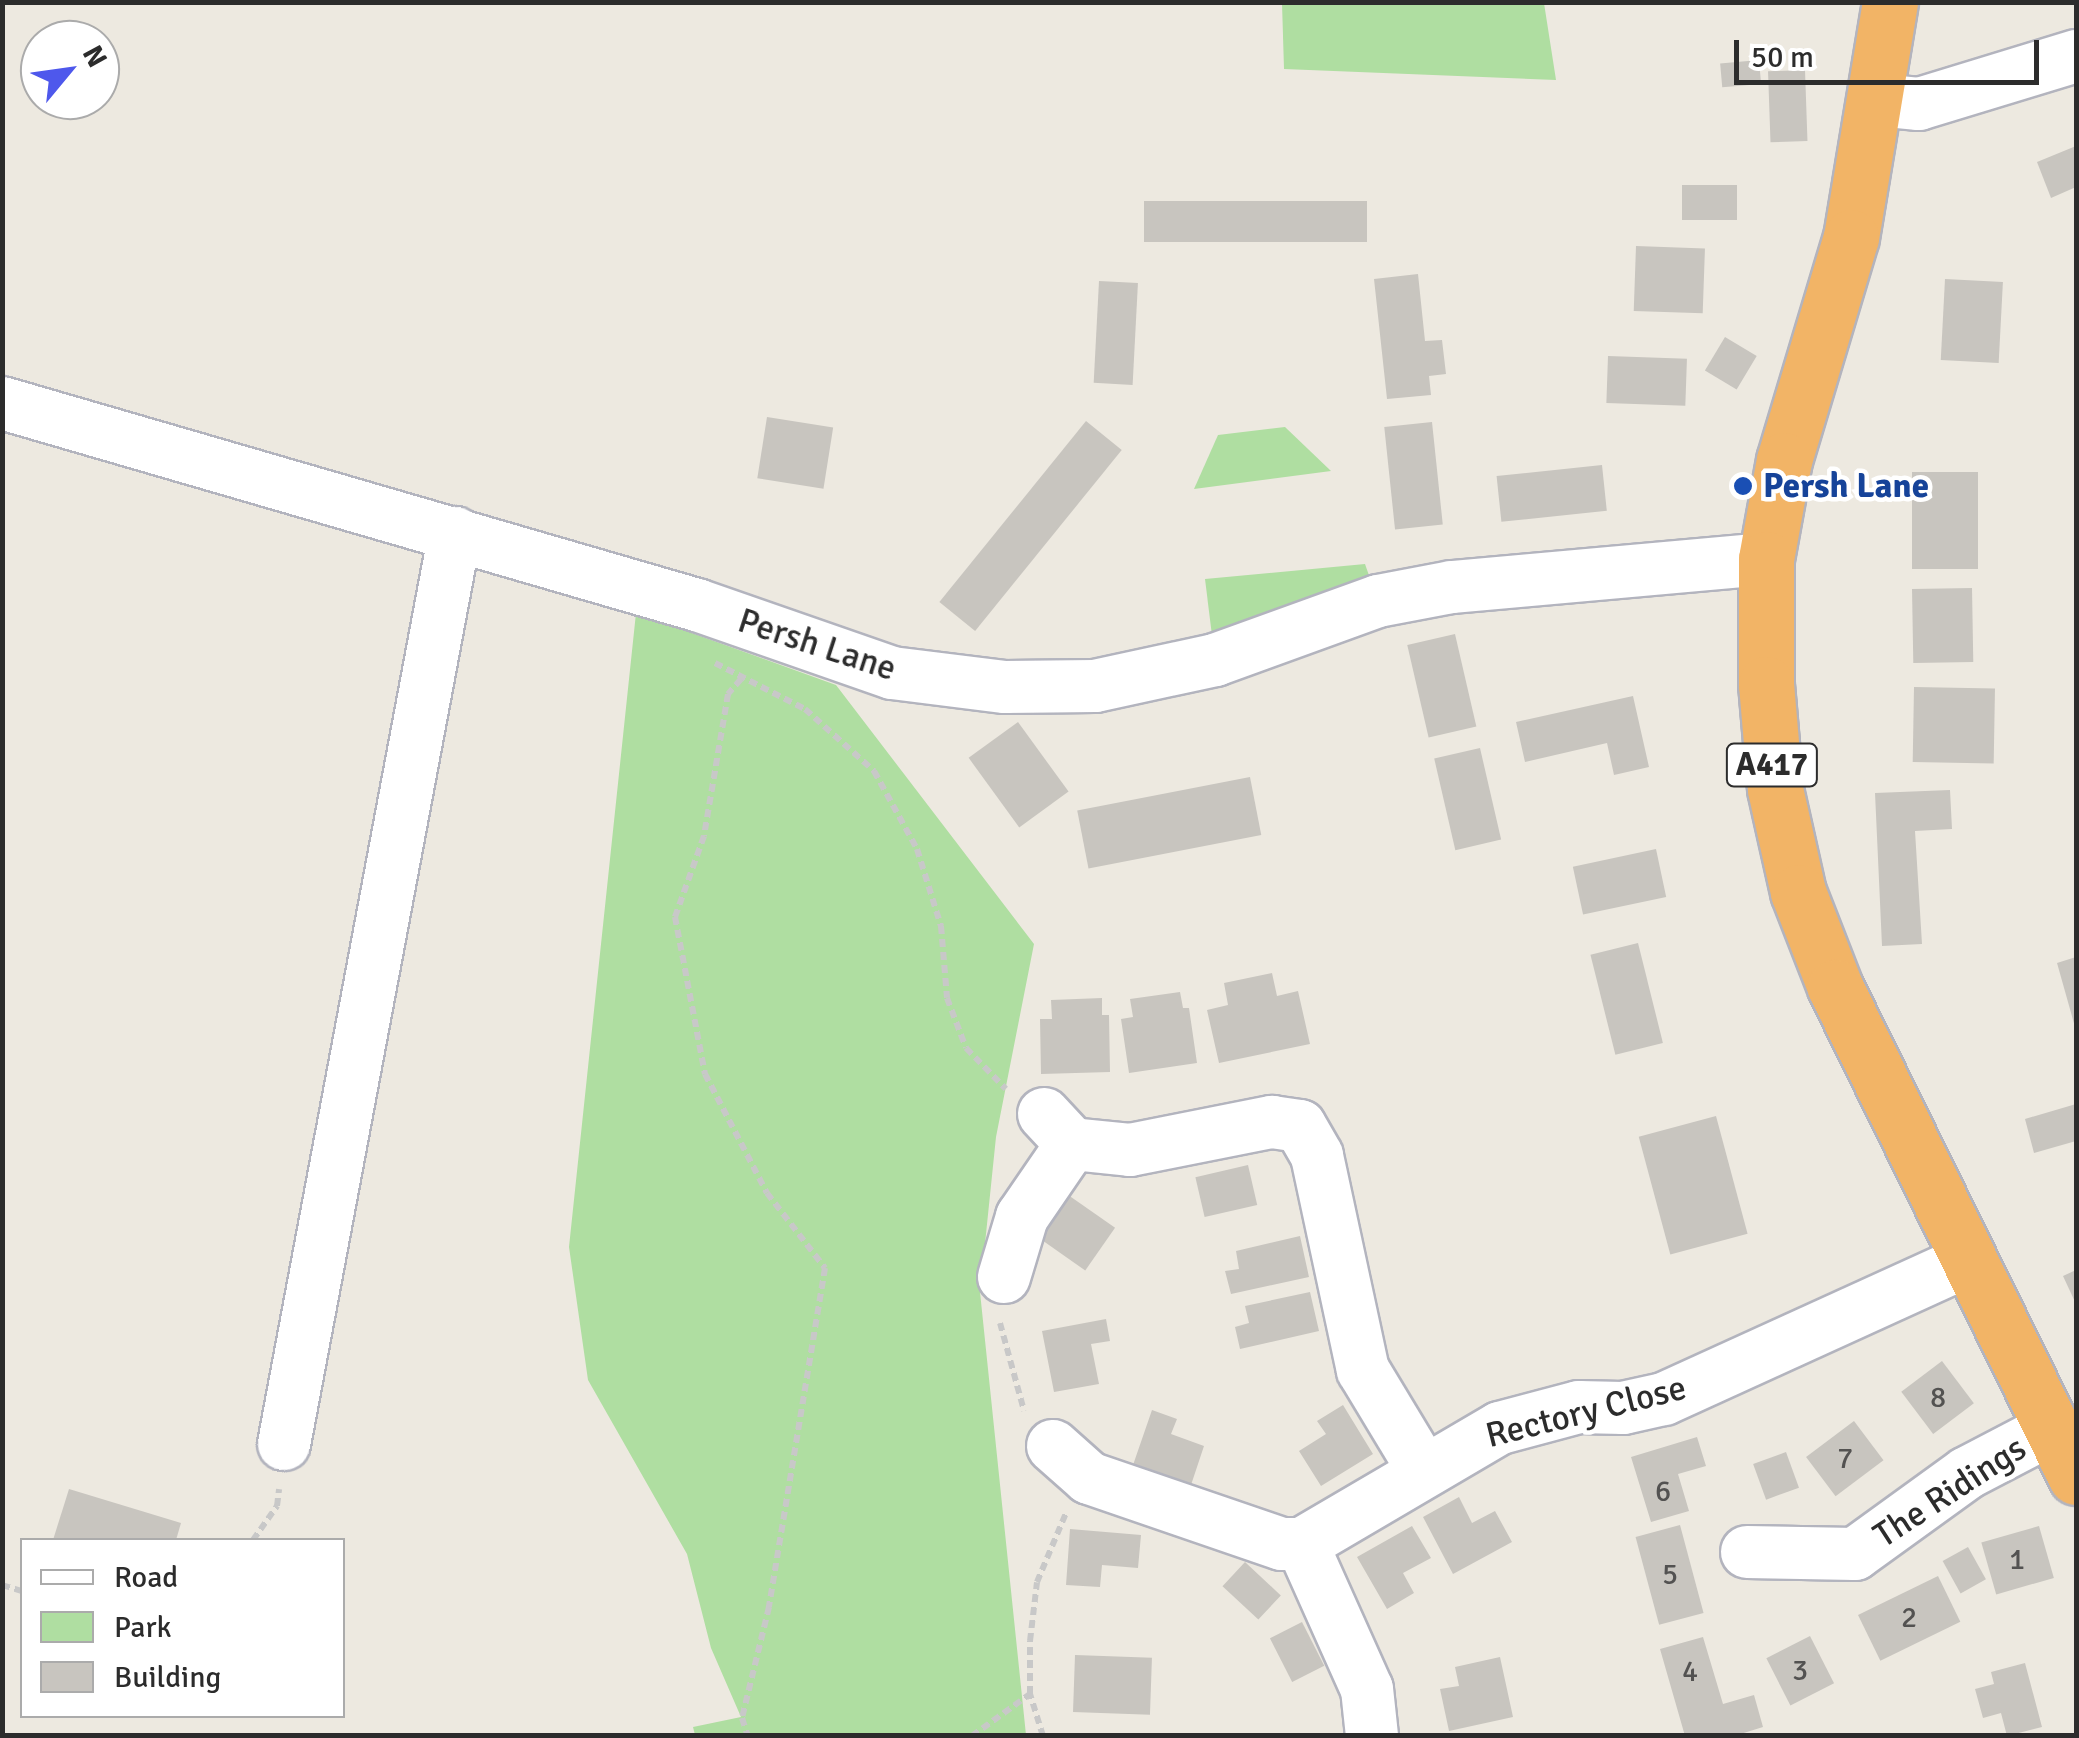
<!DOCTYPE html>
<html>
<head>
<meta charset="utf-8">
<style>
  body { margin:0 }
  #map { position:relative; width:2079px; height:1738px; overflow:hidden; background:#ede9e0; font-family:Signika,sans-serif }
  div>[style] { position:absolute }
  .green>* { inset:0; background:#afdea1 }
  .building>* { inset:0; background:#c8c5bf; transform-origin:0 0 }
  .path>* { height:6px; margin-top:-3px; transform-origin:0; background:repeating-linear-gradient(90deg,#c8c8c8 0 8px,transparent 0 13px) }
  .roads { filter:drop-shadow(2px 0 #b3b4be) drop-shadow(-2px 0 #b3b4be) drop-shadow(0 2px #b3b4be) drop-shadow(0 -2px #b3b4be) }
  .minor>* { height:52px; margin:-26px; padding:0 26px; transform-origin:26px; border-radius:26px; background:#fff }
  .highway>* { height:55px; margin:-27.5px; padding:0 27.5px; transform-origin:27.5px; border-radius:27.5px; background:#f2b466 }
  .dots>* { width:28px; height:28px; translate:-50% -50%; box-sizing:border-box; border:5px solid #fff; border-radius:50% }
  span { translate:-50% -50%; white-space:nowrap; text-align:center; line-height:1.15; -webkit-text-stroke:9px #fff; paint-order:stroke }
  .number-label { font-size:30px; color:#535251 }
  .number-label span { -webkit-text-stroke-width:0 }
  .shield-label span { padding:2px 8px; background:#fff; border:2px solid; border-radius:8px; -webkit-text-stroke-width:0 }
  .shield-label { font-size:32px; color:#2c2c2c; font-weight:700 }
  .transit-label { font-size:35px; color:#164399; font-weight:700 }
  .left { translate:0 -50%; text-align:left }
  .street-label { font-size:35px; color:#2c2c2c }
  .frame { position:absolute; inset:0; border:5px solid #2c2c2c; pointer-events:none }
  .legend { position:absolute; left:20px; top:1538px; width:325px; height:180px; box-sizing:border-box; background:#fff; border:2px solid #ababab; margin:0; padding:12px 18px; list-style:none; font-size:30px; color:#2c2c2c }
  .legend li { display:flex; align-items:center; gap:20px; height:50px }
  .legend b { width:50px; border:2px solid #ababab }
  .north { position:absolute; left:20px; top:20px; width:100px; height:100px; box-sizing:border-box; background:#fff; border:2px solid #ababab; border-radius:50%; rotate:61deg; font-size:28px; font-weight:700; line-height:40px; text-align:center; color:#2c2c2c }
  .north::after { content:''; display:block; margin:auto; width:35px; height:45px; background:#4e58ec; clip-path:polygon(50% 0,100% 100%,50% 72%,0 100%) }
  .scale { position:absolute; left:1734px; top:40px; width:305px; height:45px; box-sizing:border-box; border:5px solid #2c2c2c; border-top:0; padding-left:12px; font-size:30px; line-height:35px; white-space:nowrap; color:#2c2c2c; -webkit-text-stroke:8px #fff; paint-order:stroke }
</style>
</head>
<body>
<div id="map">
  <div class="green">
    <i style="clip-path:polygon(1282px 3px,1544px 3px,1556px 80px,1284px 69px)"></i>
    <i style="clip-path:polygon(1285px 427px,1331px 471px,1194px 489px,1218px 435px)"></i>
    <i style="clip-path:polygon(1365px 564px,1378px 601px,1215px 660px,1205px 579px)"></i>
    <i style="clip-path:polygon(636px 613px,836px 685px,1034px 944px,996px 1137px,980px 1292px,1026px 1735px,695px 1735px,693px 1727px,741px 1717px,711px 1648px,687px 1554px,588px 1380px,569px 1247px)"></i>
  </div>
  <div class="building">
    <i style="left:1759px;top:60px;width:24px;height:39px;rotate:85deg"></i>
    <i style="left:1805px;top:70px;width:71px;height:37px;rotate:88deg"></i>
    <i style="clip-path:polygon(2076px 146px,2076px 187px,2051px 198px,2037px 162px)"></i>
    <i style="left:1682px;top:185px;width:55px;height:35px"></i>
    <i style="left:1367px;top:201px;width:41px;height:223px;rotate:90deg"></i>
    <i style="left:1636px;top:246px;width:69px;height:65px;rotate:2deg"></i>
    <i style="clip-path:polygon(1418px 274px,1425px 341px,1442px 340px,1446px 374px,1429px 376px,1431px 395px,1387px 399px,1374px 279px)"></i>
    <i style="left:1945px;top:279px;width:58px;height:81px;rotate:3deg"></i>
    <i style="left:1099px;top:281px;width:39px;height:102px;rotate:3deg"></i>
    <i style="left:1725px;top:337px;width:37px;height:39px;rotate:31deg"></i>
    <i style="left:1608px;top:356px;width:79px;height:47px;rotate:2deg"></i>
    <i style="left:767px;top:417px;width:67px;height:62px;rotate:9deg"></i>
    <i style="left:1086px;top:421px;width:46px;height:233px;rotate:39deg"></i>
    <i style="left:1432px;top:422px;width:103px;height:48px;rotate:84deg"></i>
    <i style="left:1602px;top:465px;width:46px;height:106px;rotate:84deg"></i>
    <i style="left:1912px;top:472px;width:66px;height:97px"></i>
    <i style="left:1972px;top:588px;width:74px;height:60px;rotate:89deg"></i>
    <i style="left:1455px;top:634px;width:95px;height:49px;rotate:77deg"></i>
    <i style="left:1914px;top:687px;width:81px;height:75px;rotate:1deg"></i>
    <i style="clip-path:polygon(1633px 696px,1649px 767px,1614px 775px,1607px 743px,1525px 762px,1516px 722px)"></i>
    <i style="left:1018px;top:722px;width:86px;height:61px;rotate:54deg"></i>
    <i style="left:1480px;top:748px;width:94px;height:47px;rotate:77deg"></i>
    <i style="left:1250px;top:777px;width:59px;height:176px;rotate:79deg"></i>
    <i style="clip-path:polygon(1950px 790px,1952px 829px,1915px 831px,1922px 944px,1882px 946px,1875px 793px)"></i>
    <i style="left:1656px;top:849px;width:49px;height:85px;rotate:78deg"></i>
    <i style="left:1638px;top:943px;width:103px;height:49px;rotate:76deg"></i>
    <i style="clip-path:polygon(2076px 957px,2076px 1027px,2075px 1027px,2057px 963px)"></i>
    <i style="clip-path:polygon(1272px 973px,1277px 996px,1298px 991px,1310px 1044px,1219px 1063px,1207px 1010px,1228px 1005px,1224px 983px)"></i>
    <i style="clip-path:polygon(1180px 992px,1183px 1008px,1189px 1008px,1197px 1063px,1129px 1073px,1121px 1019px,1133px 1017px,1130px 999px)"></i>
    <i style="clip-path:polygon(1102px 998px,1102px 1015px,1109px 1015px,1110px 1072px,1041px 1074px,1040px 1019px,1052px 1019px,1051px 1000px)"></i>
    <i style="clip-path:polygon(2076px 1104px,2076px 1141px,2034px 1153px,2025px 1119px)"></i>
    <i style="left:1716px;top:1116px;width:122px;height:80px;rotate:75deg"></i>
    <i style="left:1248px;top:1165px;width:41px;height:54px;rotate:77deg"></i>
    <i style="left:1061px;top:1190px;width:66px;height:52px;rotate:35deg"></i>
    <i style="clip-path:polygon(1300px 1236px,1309px 1277px,1231px 1294px,1225px 1271px,1239px 1269px,1236px 1251px)"></i>
    <i style="clip-path:polygon(2076px 1270px,2076px 1304px,2063px 1276px)"></i>
    <i style="clip-path:polygon(1310px 1292px,1319px 1331px,1240px 1349px,1235px 1327px,1249px 1323px,1245px 1306px)"></i>
    <i style="clip-path:polygon(1106px 1319px,1110px 1341px,1091px 1344px,1099px 1384px,1054px 1392px,1042px 1331px)"></i>
    <i style="left:1942px;top:1361px;width:53px;height:51px;rotate:53deg"></i>
    <i style="clip-path:polygon(1343px 1405px,1373px 1454px,1321px 1486px,1299px 1451px,1326px 1434px,1317px 1421px)"></i>
    <i style="clip-path:polygon(1152px 1410px,1177px 1419px,1171px 1434px,1204px 1446px,1191px 1485px,1133px 1465px)"></i>
    <i style="left:1854px;top:1421px;width:49px;height:60px;rotate:53deg"></i>
    <i style="clip-path:polygon(1697px 1437px,1706px 1466px,1678px 1474px,1689px 1511px,1651px 1522px,1631px 1457px)"></i>
    <i style="left:1786px;top:1452px;width:38px;height:35px;rotate:70deg"></i>
    <i style="clip-path:polygon(69px 1489px,181px 1523px,176px 1540px,53px 1540px)"></i>
    <i style="clip-path:polygon(1459px 1497px,1472px 1523px,1495px 1511px,1512px 1542px,1453px 1574px,1423px 1517px)"></i>
    <i style="left:1680px;top:1525px;width:91px;height:46px;rotate:75deg"></i>
    <i style="clip-path:polygon(1412px 1526px,1431px 1558px,1403px 1573px,1414px 1593px,1387px 1609px,1357px 1557px)"></i>
    <i style="left:2039px;top:1526px;width:54px;height:60px;rotate:74deg"></i>
    <i style="clip-path:polygon(1070px 1529px,1141px 1535px,1138px 1568px,1102px 1565px,1100px 1587px,1066px 1585px)"></i>
    <i style="left:1968px;top:1547px;width:37px;height:29px;rotate:61deg"></i>
    <i style="left:1245px;top:1562px;width:49px;height:33px;rotate:43deg"></i>
    <i style="left:1938px;top:1576px;width:51px;height:89px;rotate:64deg"></i>
    <i style="left:1302px;top:1622px;width:49px;height:36px;rotate:63deg"></i>
    <i style="left:1810px;top:1636px;width:53px;height:49px;rotate:63deg"></i>
    <i style="clip-path:polygon(1703px 1637px,1723px 1704px,1754px 1695px,1763px 1727px,1734px 1736px,1685px 1736px,1660px 1649px)"></i>
    <i style="left:1075px;top:1655px;width:77px;height:57px;rotate:2deg"></i>
    <i style="clip-path:polygon(1500px 1657px,1513px 1717px,1449px 1731px,1440px 1689px,1459px 1686px,1455px 1667px)"></i>
    <i style="clip-path:polygon(2025px 1663px,2042px 1727px,2007px 1736px,2001px 1713px,1983px 1718px,1975px 1689px,1994px 1684px,1991px 1672px)"></i>
  </div>
  <div class="path">
    <i style="left:715px;top:663px;width:101px;rotate:27.1deg"></i>
    <i style="left:805px;top:709px;width:93px;rotate:41.9deg"></i>
    <i style="left:874px;top:771px;width:89px;rotate:61.1deg"></i>
    <i style="left:917px;top:849px;width:81px;rotate:72.7deg"></i>
    <i style="left:941px;top:926px;width:72px;rotate:85.2deg"></i>
    <i style="left:947px;top:998px;width:53px;rotate:69.2deg"></i>
    <i style="left:966px;top:1048px;width:57px;rotate:45.7deg"></i>
    <i style="left:741px;top:679px;width:20px;rotate:131deg"></i>
    <i style="left:728px;top:694px;width:144px;rotate:99.6deg"></i>
    <i style="left:704px;top:836px;width:86px;rotate:109.7deg"></i>
    <i style="left:675px;top:917px;width:160px;rotate:79.2deg"></i>
    <i style="left:705px;top:1074px;width:134px;rotate:62.5deg"></i>
    <i style="left:767px;top:1193px;width:95px;rotate:52.3deg"></i>
    <i style="left:825px;top:1268px;width:344px;rotate:99.4deg"></i>
    <i style="left:769px;top:1607px;width:114px;rotate:103.7deg"></i>
    <i style="left:742px;top:1718px;width:19px;rotate:72deg"></i>
    <i style="left:1000px;top:1323px;width:91px;rotate:74.7deg"></i>
    <i style="left:253px;top:1540px;width:42px;rotate:-54.8deg"></i>
    <i style="left:277px;top:1506px;width:17px;rotate:-83deg"></i>
    <i style="left:2px;top:1585px;width:21px;rotate:17deg"></i>
    <i style="left:972px;top:1736px;width:72px;rotate:-35.9deg"></i>
    <i style="left:1043px;top:1736px;width:44px;rotate:-107.2deg"></i>
    <i style="left:1030px;top:1694px;width:53px;rotate:-90deg"></i>
    <i style="left:1030px;top:1641px;width:59px;rotate:-83.2deg"></i>
    <i style="left:1037px;top:1582px;width:75px;rotate:-67.2deg"></i>
  </div>
  <div class="roads">
    <div class="minor">
      <i style="left:1878px;top:100px;width:41px;rotate:5.6deg"></i>
      <i style="left:1919px;top:104px;width:164px;rotate:-17deg"></i>
      <i style="left:2px;top:403px;width:724px;rotate:16.21deg"></i>
      <i style="left:697px;top:605px;width:207px;rotate:19.2deg"></i>
      <i style="left:892px;top:673px;width:114px;rotate:7.1deg"></i>
      <i style="left:1005px;top:687px;width:90px;rotate:-0.6deg"></i>
      <i style="left:1095px;top:686px;width:123px;rotate:-12.2deg"></i>
      <i style="left:1215px;top:660px;width:173px;rotate:-19.9deg"></i>
      <i style="left:1378px;top:601px;width:75px;rotate:-10.7deg"></i>
      <i style="left:1452px;top:587px;width:315px;rotate:-5.1deg"></i>
      <i style="left:1044px;top:1114px;width:41px;rotate:47deg"></i>
      <i style="left:1072px;top:1144px;width:58px;rotate:5.9deg"></i>
      <i style="left:1130px;top:1150px;width:145px;rotate:-11.2deg"></i>
      <i style="left:1272px;top:1122px;width:28px;rotate:8deg"></i>
      <i style="left:1300px;top:1126px;width:34px;rotate:60deg"></i>
      <i style="left:1317px;top:1156px;width:219px;rotate:77.9deg"></i>
      <i style="left:1363px;top:1370px;width:118px;rotate:58.9deg"></i>
      <i style="left:1004px;top:1277px;width:63px;rotate:-73.3deg"></i>
      <i style="left:1022px;top:1217px;width:88px;rotate:-55.6deg"></i>
      <i style="left:284px;top:1444px;width:927px;rotate:-79.37deg"></i>
      <i style="left:1053px;top:1446px;width:48px;rotate:41.6deg"></i>
      <i style="left:1089px;top:1478px;width:204px;rotate:18.9deg"></i>
      <i style="left:1282px;top:1544px;width:20px"></i>
      <i style="left:1302px;top:1544px;width:229px;rotate:-30.4deg"></i>
      <i style="left:1500px;top:1428px;width:82px;rotate:-14.9deg"></i>
      <i style="left:1579px;top:1407px;width:44px;rotate:1.3deg"></i>
      <i style="left:1623px;top:1408px;width:42px;rotate:-12.4deg"></i>
      <i style="left:1664px;top:1399px;width:335px;rotate:-24.5deg"></i>
      <i style="left:1302px;top:1544px;width:159px;rotate:65.9deg"></i>
      <i style="left:1367px;top:1689px;width:47px;rotate:83.9deg"></i>
      <i style="left:1747px;top:1552px;width:108px;rotate:1.1deg"></i>
      <i style="left:1855px;top:1554px;width:138px;rotate:-35.9deg"></i>
      <i style="left:1967px;top:1473px;width:95px;rotate:-27.6deg"></i>
    </div>
    <div class="highway">
      <i style="left:1890px;top:2px;width:238px;rotate:99.4deg"></i>
      <i style="left:1851px;top:237px;width:233px;rotate:106.7deg"></i>
      <i style="left:1784px;top:460px;width:101px;rotate:100.3deg"></i>
      <i style="left:1766px;top:559px;width:125px;rotate:90deg"></i>
      <i style="left:1766px;top:684px;width:105px;rotate:85.1deg"></i>
      <i style="left:1775px;top:789px;width:106px;rotate:77.4deg"></i>
      <i style="left:1798px;top:892px;width:102px;rotate:68.7deg"></i>
      <i style="left:1835px;top:987px;width:546px;rotate:63.81deg"></i>
    </div>
  </div>
  <div class="dots">
    <i style="left:1743px;top:486px;background:#1a4fb4"></i>
  </div>
  <div class="number-label">
    <span style="left:1938px;top:1398px">8</span>
    <span style="left:1845px;top:1459px">7</span>
    <span style="left:1663px;top:1492px">6</span>
    <span style="left:2017px;top:1560px">1</span>
    <span style="left:1670px;top:1575px">5</span>
    <span style="left:1909px;top:1618px">2</span>
    <span style="left:1800px;top:1671px">3</span>
    <span style="left:1690px;top:1672px">4</span>
  </div>
  <div class="shield-label">
    <span style="left:1772px;top:765px">A417</span>
  </div>
  <div class="transit-label">
    <span class="left" style="left:1763px;top:486px">Persh Lane</span>
  </div>
  <div class="street-label">
    <span style="left:817px;top:645px;rotate:18deg">Persh Lane</span>
    <span style="left:1586px;top:1412px;rotate:-14deg">Rectory Close</span>
    <span style="left:1950px;top:1492px;rotate:-33deg">The Ridings</span>
  </div>
  <div class="frame"></div>
  <ul class="legend">
  <li><b style="height:12px;background:#fff"></b>Road</li>
  <li><b style="height:28px;background:#afdea1"></b>Park</li>
  <li><b style="height:28px;background:#c8c5bf"></b>Building</li>
  </ul>
  <div class="north">N</div>
  <div class="scale">50 m</div>
</div>
</body>
</html>
